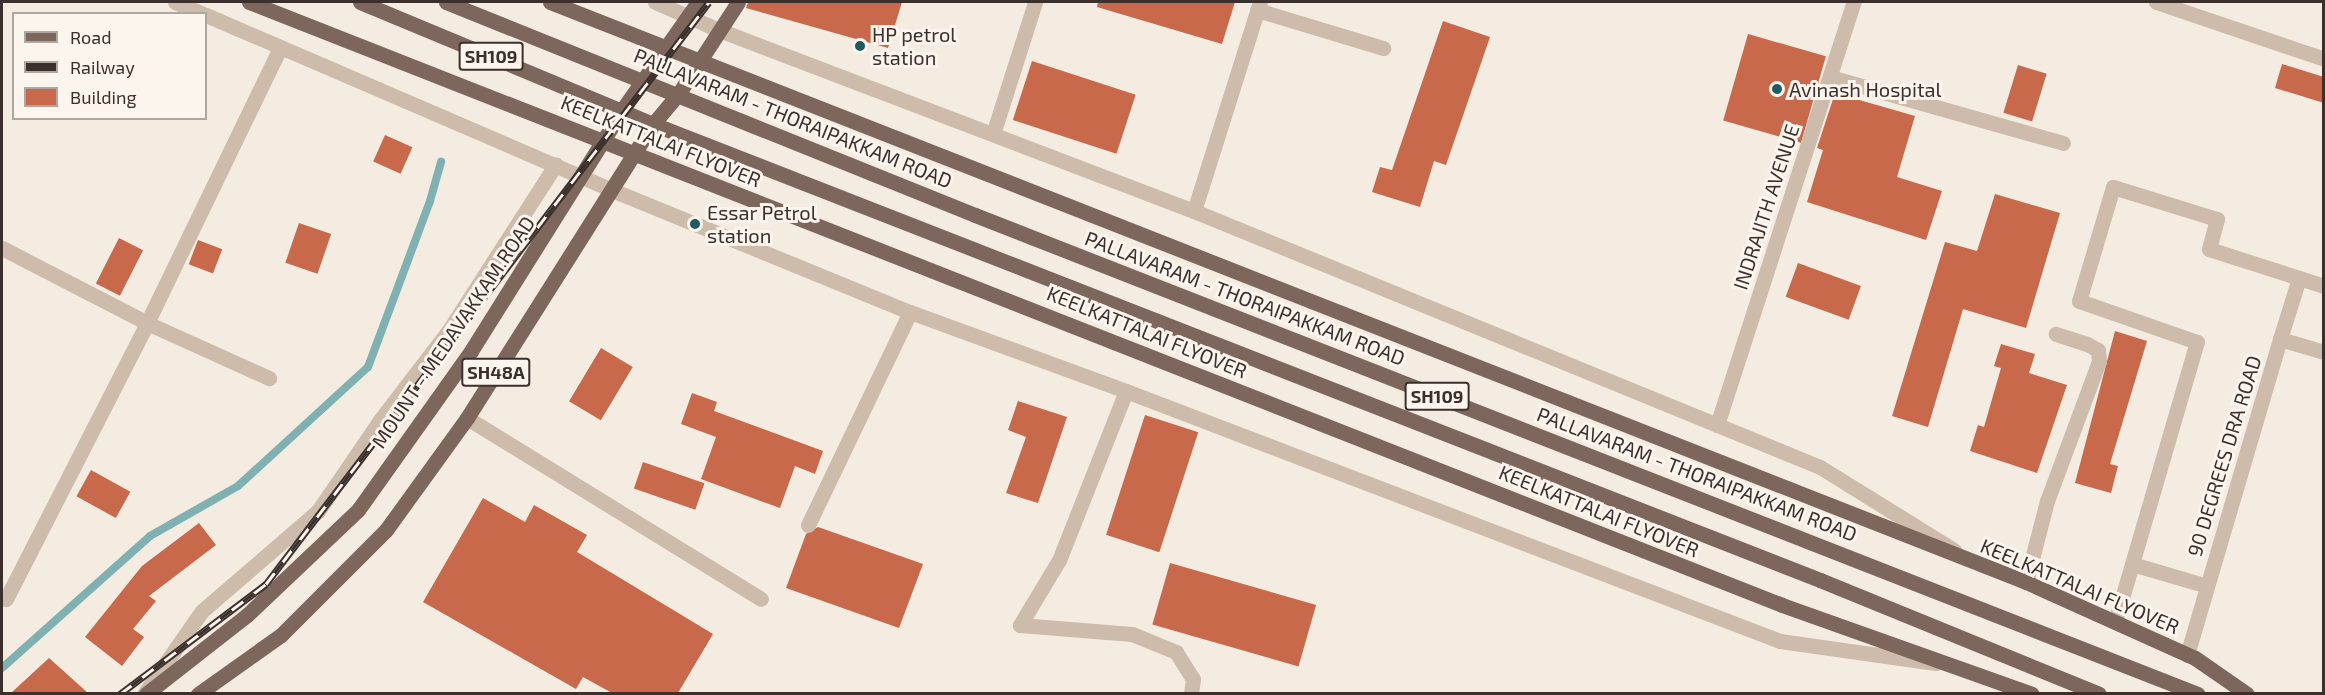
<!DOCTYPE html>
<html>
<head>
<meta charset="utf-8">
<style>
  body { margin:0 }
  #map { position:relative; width:2325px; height:695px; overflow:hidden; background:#f4ebe1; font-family:"Exo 2",sans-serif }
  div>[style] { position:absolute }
  .stream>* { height:8px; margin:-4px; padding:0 4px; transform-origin:4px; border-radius:4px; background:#7fb0b2 }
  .building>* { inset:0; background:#c8694b; transform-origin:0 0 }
  .minor>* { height:15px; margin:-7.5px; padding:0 7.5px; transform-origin:7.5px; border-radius:7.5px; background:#cdbbac }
  .major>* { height:15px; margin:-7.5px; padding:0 7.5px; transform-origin:7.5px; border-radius:7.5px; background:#7d675c }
  .rail>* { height:7px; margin-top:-3.5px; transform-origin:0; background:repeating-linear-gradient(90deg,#fbf5ee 0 14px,#3b302b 0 28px); box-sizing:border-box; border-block:2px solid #3b302b }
  .dots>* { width:16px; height:16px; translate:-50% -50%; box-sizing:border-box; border:3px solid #fbf5ee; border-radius:50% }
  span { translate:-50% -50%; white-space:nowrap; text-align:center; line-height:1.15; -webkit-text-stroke:6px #fbf5ee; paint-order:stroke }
  .shield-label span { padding:2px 4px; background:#fbf5ee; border:2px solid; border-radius:4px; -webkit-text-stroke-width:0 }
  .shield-label { font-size:18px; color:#3b302b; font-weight:700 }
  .poi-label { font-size:20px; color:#3b302b }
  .left { translate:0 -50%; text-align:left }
  .street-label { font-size:20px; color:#3b302b }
  .frame { position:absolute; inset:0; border:3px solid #3b302b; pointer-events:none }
  .legend { position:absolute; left:12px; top:12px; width:195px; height:108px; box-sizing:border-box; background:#fbf5ee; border:2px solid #aea6a0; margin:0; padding:8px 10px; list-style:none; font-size:18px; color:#3b302b }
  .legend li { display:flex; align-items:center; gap:12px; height:30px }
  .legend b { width:30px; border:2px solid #aea6a0 }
</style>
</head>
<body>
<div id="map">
  <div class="stream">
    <i style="left:2px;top:668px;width:198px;rotate:-41.7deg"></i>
    <i style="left:150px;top:536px;width:101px;rotate:-29.6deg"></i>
    <i style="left:238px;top:486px;width:176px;rotate:-42.5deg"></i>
    <i style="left:368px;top:367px;width:177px;rotate:-69.5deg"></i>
    <i style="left:430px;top:201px;width:41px;rotate:-74.2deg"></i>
  </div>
  <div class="building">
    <i style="clip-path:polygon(748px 2px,902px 2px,888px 48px,746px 8px)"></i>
    <i style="clip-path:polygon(1098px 2px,1235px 2px,1222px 44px,1097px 7px)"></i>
    <i style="clip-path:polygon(1443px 21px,1490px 37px,1446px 165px,1434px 161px,1420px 207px,1372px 192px,1380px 167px,1392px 170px)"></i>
    <i style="left:1748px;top:34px;width:81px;height:90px;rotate:16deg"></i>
    <i style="left:1032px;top:61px;width:109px;height:62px;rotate:18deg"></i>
    <i style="clip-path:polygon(2282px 64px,2324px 77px,2324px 103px,2275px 88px)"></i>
    <i style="left:2018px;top:65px;width:30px;height:50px;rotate:17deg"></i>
    <i style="clip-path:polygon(1835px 93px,1915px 116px,1897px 177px,1942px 191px,1926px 240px,1807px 202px,1823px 150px,1817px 148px)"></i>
    <i style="left:385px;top:135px;width:30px;height:29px;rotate:24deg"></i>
    <i style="clip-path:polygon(1995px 194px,2060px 213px,2026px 328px,1963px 309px,1928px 427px,1892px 416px,1945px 242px,1977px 251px)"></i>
    <i style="left:299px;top:223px;width:34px;height:42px;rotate:19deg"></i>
    <i style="left:119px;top:238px;width:27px;height:51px;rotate:27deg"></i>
    <i style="left:198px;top:240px;width:26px;height:26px;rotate:21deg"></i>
    <i style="left:1798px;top:263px;width:67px;height:36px;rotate:20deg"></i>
    <i style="clip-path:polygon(2115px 331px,2147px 341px,2110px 464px,2118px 466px,2111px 493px,2075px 483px)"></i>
    <i style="clip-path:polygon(2001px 344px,2035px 354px,2029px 373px,2067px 385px,2037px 473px,1970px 451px,1978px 425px,1984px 427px,2001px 368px,1994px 366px)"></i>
    <i style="left:601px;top:348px;width:37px;height:62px;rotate:31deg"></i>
    <i style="clip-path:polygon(692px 393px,717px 402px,714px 411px,823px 451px,815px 474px,795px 466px,780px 508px,701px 479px,716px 437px,681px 424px)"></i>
    <i style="clip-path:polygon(1018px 401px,1067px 417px,1038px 503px,1006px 493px,1026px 437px,1008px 430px)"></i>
    <i style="left:1145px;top:415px;width:56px;height:126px;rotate:18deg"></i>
    <i style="left:643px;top:462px;width:65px;height:28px;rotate:19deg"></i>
    <i style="left:91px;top:470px;width:45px;height:30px;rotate:29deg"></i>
    <i style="clip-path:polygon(483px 498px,525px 522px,534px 505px,587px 535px,577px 552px,713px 634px,678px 693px,612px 693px,583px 677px,576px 689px,423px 602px)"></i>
    <i style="clip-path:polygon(199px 523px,216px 545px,149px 596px,156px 601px,133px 629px,144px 637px,122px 666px,85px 637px,142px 566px)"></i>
    <i style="clip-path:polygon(818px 527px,923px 564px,899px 628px,786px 588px,806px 534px)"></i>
    <i style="left:1170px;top:563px;width:152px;height:64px;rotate:16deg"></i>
    <i style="clip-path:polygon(49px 658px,88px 693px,11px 693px)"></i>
  </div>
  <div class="minor">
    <i style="left:175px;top:2px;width:30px;rotate:23deg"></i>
    <i style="left:655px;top:2px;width:70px;rotate:23.6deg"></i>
    <i style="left:719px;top:30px;width:508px;rotate:20.86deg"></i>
    <i style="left:1194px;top:211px;width:676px;rotate:22.24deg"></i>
    <i style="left:1820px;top:467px;width:158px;rotate:31.8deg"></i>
    <i style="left:2156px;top:2px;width:177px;rotate:18.7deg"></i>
    <i style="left:1257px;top:10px;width:132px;rotate:16.8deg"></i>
    <i style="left:206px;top:15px;width:442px;rotate:23.3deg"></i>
    <i style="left:612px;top:190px;width:322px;rotate:22.3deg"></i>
    <i style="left:910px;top:312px;width:230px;rotate:20.1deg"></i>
    <i style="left:1126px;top:391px;width:700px;rotate:20.92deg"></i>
    <i style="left:1780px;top:641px;width:157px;rotate:8.1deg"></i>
    <i style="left:1830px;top:77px;width:242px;rotate:15.8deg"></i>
    <i style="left:993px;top:134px;width:139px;rotate:-72.3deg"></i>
    <i style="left:1194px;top:211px;width:219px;rotate:-72.5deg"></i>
    <i style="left:2px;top:248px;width:163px;rotate:27.3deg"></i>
    <i style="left:147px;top:323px;width:134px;rotate:24.3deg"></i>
    <i style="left:2280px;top:339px;width:64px;rotate:-72.7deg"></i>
    <i style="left:1126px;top:391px;width:182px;rotate:111.6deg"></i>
    <i style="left:1059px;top:560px;width:76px;rotate:121deg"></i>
    <i style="left:1020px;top:625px;width:112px;rotate:4.6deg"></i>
    <i style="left:1132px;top:634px;width:48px;rotate:22.2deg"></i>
    <i style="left:1176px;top:652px;width:32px;rotate:58deg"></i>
    <i style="left:1193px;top:679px;width:15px;rotate:98deg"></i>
    <i style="left:467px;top:418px;width:345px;rotate:31.6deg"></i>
    <i style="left:1717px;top:425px;width:445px;rotate:-72.1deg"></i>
    <i style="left:808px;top:525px;width:236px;rotate:-64.4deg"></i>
    <i style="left:2132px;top:564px;width:78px;rotate:16.3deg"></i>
    <i style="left:2026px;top:582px;width:84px;rotate:-75.5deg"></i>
    <i style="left:2047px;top:501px;width:149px;rotate:-69.6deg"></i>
    <i style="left:2099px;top:361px;width:11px;rotate:-95deg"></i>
    <i style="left:2098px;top:350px;width:13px;rotate:-151deg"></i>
    <i style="left:2087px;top:344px;width:33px;rotate:-162deg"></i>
    <i style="left:2px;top:597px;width:4px;rotate:27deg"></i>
    <i style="left:6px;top:599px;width:310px;rotate:-62.9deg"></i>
    <i style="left:147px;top:323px;width:305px;rotate:-64.2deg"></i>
    <i style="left:2115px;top:622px;width:292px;rotate:-73.7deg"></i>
    <i style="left:2197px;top:342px;width:125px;rotate:-160.8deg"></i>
    <i style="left:2079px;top:301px;width:119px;rotate:-73.4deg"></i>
    <i style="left:2113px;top:187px;width:109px;rotate:17.1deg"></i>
    <i style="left:2217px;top:219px;width:31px;rotate:105deg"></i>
    <i style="left:2209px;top:249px;width:121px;rotate:17.8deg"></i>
    <i style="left:2187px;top:655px;width:329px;rotate:-73.6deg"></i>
    <i style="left:2280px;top:339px;width:46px;rotate:16.5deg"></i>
    <i style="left:144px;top:694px;width:101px;rotate:-55.1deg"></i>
    <i style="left:202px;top:611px;width:153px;rotate:-40.8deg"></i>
    <i style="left:318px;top:511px;width:110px;rotate:-55.7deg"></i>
    <i style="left:380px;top:420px;width:113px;rotate:-52.5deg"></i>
    <i style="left:449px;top:330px;width:197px;rotate:-57.2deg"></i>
  </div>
  <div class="major">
    <i style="left:249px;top:2px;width:1647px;rotate:21.47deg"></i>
    <i style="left:1782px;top:605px;width:265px;rotate:19.6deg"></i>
    <i style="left:360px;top:2px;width:317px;rotate:22.6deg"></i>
    <i style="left:653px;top:124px;width:1253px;rotate:21.34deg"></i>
    <i style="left:1820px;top:580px;width:301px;rotate:22.2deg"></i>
    <i style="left:446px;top:2px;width:570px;rotate:21.93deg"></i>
    <i style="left:975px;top:215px;width:1313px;rotate:21.39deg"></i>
    <i style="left:550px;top:2px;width:1586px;rotate:21.45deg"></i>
    <i style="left:2026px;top:582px;width:185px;rotate:24.2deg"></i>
    <i style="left:2195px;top:658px;width:63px;rotate:34.7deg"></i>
    <i style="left:146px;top:694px;width:128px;rotate:-38deg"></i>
    <i style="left:247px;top:615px;width:153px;rotate:-43.4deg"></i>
    <i style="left:358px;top:510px;width:195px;rotate:-54.6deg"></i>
    <i style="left:471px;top:351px;width:284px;rotate:-57.9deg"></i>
    <i style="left:622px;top:110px;width:132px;rotate:-54.9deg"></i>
    <i style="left:198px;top:694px;width:102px;rotate:-35.4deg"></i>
    <i style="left:281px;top:635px;width:148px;rotate:-45deg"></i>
    <i style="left:386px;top:530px;width:138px;rotate:-54.1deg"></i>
    <i style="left:467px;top:418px;width:348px;rotate:-57.7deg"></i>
    <i style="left:653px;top:124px;width:40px;rotate:-50deg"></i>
    <i style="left:679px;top:93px;width:108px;rotate:-57deg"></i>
  </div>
  <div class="rail">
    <i style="left:120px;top:694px;width:183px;rotate:-37deg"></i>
    <i style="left:266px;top:584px;width:731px;rotate:-52.72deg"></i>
  </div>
  <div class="dots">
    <i style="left:860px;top:46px;background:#1f5a5e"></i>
    <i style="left:1777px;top:89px;background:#1f5a5e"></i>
    <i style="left:695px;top:224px;background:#1f5a5e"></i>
  </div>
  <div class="shield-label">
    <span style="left:491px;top:56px">SH109</span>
    <span style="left:496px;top:372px">SH48A</span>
    <span style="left:1437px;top:396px">SH109</span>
  </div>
  <div class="poi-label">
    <span class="left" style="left:872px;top:46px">HP petrol<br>station</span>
    <span class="left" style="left:1789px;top:89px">Avinash Hospital</span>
    <span class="left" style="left:707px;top:224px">Essar Petrol<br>station</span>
  </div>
  <div class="street-label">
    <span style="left:793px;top:118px;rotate:22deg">PALLAVARAM - THORAIPAKKAM ROAD</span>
    <span style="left:661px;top:141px;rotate:22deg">KEELKATTALAI FLYOVER</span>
    <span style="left:1766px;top:207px;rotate:-72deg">INDRAJITH AVENUE</span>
    <span style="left:1245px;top:298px;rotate:21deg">PALLAVARAM - THORAIPAKKAM ROAD</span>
    <span style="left:453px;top:332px;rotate:-56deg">MOUNT - MEDAVAKKAM ROAD</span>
    <span style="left:1147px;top:332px;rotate:22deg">KEELKATTALAI FLYOVER</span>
    <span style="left:2224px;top:456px;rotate:-73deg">90 DEGREES DRA ROAD</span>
    <span style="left:1697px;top:474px;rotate:21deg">PALLAVARAM - THORAIPAKKAM ROAD</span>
    <span style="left:1599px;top:511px;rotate:22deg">KEELKATTALAI FLYOVER</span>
    <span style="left:2080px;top:586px;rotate:23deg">KEELKATTALAI FLYOVER</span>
  </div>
  <div class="frame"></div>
  <ul class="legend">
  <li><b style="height:8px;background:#7d675c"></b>Road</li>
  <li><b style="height:8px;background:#3b302b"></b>Railway</li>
  <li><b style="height:16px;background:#c8694b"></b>Building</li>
  </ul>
</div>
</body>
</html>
